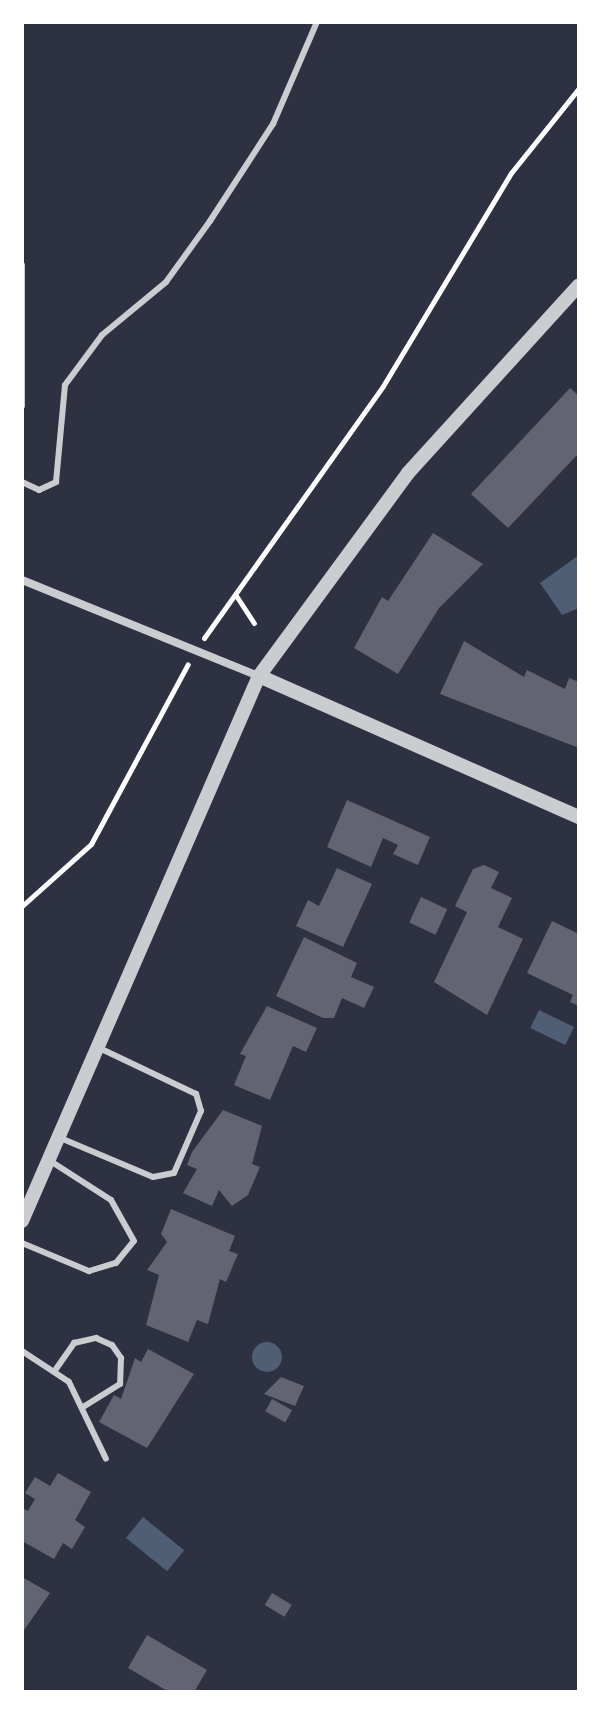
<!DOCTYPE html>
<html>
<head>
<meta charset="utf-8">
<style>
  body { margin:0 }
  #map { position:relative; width:601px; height:1714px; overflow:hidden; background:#2d3142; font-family:"Golos Text",sans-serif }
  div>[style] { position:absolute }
  .water>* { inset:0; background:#4f5d75; transform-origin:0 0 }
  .round { border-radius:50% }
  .building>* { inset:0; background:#626471; transform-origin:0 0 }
  .path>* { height:5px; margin:-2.5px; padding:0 2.5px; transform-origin:2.5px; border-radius:2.5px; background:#fff }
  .service>* { height:6px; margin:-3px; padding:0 3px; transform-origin:3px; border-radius:3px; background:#caccd0 }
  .minor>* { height:8px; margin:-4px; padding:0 4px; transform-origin:4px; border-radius:4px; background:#caccd0 }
  .tertiary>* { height:14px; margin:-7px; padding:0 7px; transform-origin:7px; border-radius:7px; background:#caccd0 }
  span { translate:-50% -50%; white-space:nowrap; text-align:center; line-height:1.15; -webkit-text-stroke:6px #fff; paint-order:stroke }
  .frame { position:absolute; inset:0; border:24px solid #fff; pointer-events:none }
</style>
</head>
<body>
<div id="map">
  <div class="water">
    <i style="clip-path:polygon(579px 555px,579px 608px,562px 615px,540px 583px)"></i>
    <i style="left:539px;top:1010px;width:39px;height:20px;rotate:26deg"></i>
    <i class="round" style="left:252px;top:1342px;width:30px;height:30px"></i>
    <i style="left:143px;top:1517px;width:53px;height:27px;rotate:39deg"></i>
  </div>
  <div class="building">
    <i style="clip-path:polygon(570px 388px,579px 396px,579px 453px,508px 528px,471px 494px)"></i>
    <i style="clip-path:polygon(433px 533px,483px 564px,439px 608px,398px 674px,354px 648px,382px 597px,388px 601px)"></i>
    <i style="clip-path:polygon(464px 641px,524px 677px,527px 670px,565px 689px,569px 678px,579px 682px,579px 748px,440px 694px)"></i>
    <i style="clip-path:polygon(347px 800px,430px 837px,418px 865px,393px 854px,398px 845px,383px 838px,371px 867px,327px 847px)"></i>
    <i style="clip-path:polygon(484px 865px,499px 872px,491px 888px,512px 898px,498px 927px,523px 939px,487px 1015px,434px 982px,467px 912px,455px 906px,473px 869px)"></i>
    <i style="clip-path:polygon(337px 868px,372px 884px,343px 947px,296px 926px,308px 900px,319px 906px)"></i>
    <i style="left:421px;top:897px;width:29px;height:28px;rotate:25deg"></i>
    <i style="clip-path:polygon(552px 921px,579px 934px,579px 1006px,570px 1002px,573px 995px,527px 973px)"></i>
    <i style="clip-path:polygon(304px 937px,357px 963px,351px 977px,374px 987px,364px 1008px,342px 998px,334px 1018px,323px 1018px,276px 996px)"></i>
    <i style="clip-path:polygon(267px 1006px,317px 1028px,306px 1052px,293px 1046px,270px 1100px,234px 1085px,246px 1056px,240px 1054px)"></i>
    <i style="clip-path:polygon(223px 1110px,262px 1126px,252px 1164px,260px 1167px,248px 1195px,232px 1206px,219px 1190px,212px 1206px,183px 1193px,197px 1169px,187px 1165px,192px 1152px)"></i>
    <i style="clip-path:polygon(171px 1209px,235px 1236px,229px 1251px,238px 1254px,226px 1282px,220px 1279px,208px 1324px,197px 1320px,188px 1342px,146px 1325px,159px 1275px,147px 1270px,167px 1242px,161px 1234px)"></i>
    <i style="clip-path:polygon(148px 1349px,194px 1374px,147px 1448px,99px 1422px,114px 1395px,121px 1399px,135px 1358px,141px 1362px)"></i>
    <i style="clip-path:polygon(281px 1377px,304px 1386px,295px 1406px,264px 1394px)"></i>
    <i style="left:272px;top:1399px;width:23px;height:14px;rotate:29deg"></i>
    <i style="clip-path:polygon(58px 1473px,91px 1492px,75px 1520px,85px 1527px,72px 1549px,63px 1543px,54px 1559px,22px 1541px,22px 1508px,28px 1511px,35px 1499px,25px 1493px,35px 1477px,50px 1486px)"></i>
    <i style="clip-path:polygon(22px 1577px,50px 1593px,22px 1633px)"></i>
    <i style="left:272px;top:1593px;width:23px;height:14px;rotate:31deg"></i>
    <i style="clip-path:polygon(147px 1635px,207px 1670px,194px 1692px,169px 1692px,128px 1668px)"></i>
  </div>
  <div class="path">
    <i style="left:237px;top:597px;width:31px;rotate:57deg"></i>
    <i style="left:204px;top:638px;width:309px;rotate:-54.6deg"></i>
    <i style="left:383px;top:386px;width:249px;rotate:-59deg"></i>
    <i style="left:511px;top:173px;width:109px;rotate:-51.3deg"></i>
    <i style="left:22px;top:906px;width:93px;rotate:-41.9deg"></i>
    <i style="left:91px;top:844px;width:204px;rotate:-61.7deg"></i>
  </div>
  <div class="service">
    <i style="left:22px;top:265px;width:141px;rotate:90deg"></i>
    <i style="left:22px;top:482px;width:19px;rotate:25deg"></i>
    <i style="left:39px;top:490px;width:19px;rotate:-25deg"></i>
    <i style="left:56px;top:482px;width:97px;rotate:-84.7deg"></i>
    <i style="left:65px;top:385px;width:62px;rotate:-53.5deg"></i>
    <i style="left:102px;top:335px;width:83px;rotate:-39.6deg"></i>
    <i style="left:166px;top:282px;width:75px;rotate:-54.2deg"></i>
    <i style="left:210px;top:221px;width:116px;rotate:-57deg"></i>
    <i style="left:273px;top:124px;width:111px;rotate:-66.7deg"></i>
    <i style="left:58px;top:1137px;width:103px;rotate:22.8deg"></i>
    <i style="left:153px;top:1177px;width:21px;rotate:-11deg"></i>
    <i style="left:174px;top:1173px;width:68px;rotate:-66.5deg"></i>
    <i style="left:201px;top:1111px;width:18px;rotate:-106deg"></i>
    <i style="left:196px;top:1094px;width:110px;rotate:-154.6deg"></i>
    <i style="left:22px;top:1243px;width:73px;rotate:22.7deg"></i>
    <i style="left:89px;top:1271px;width:28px;rotate:-17deg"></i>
    <i style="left:116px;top:1263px;width:28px;rotate:-51deg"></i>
    <i style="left:134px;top:1241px;width:47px;rotate:-119.3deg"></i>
    <i style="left:111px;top:1200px;width:74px;rotate:-147.2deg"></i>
    <i style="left:22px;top:1351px;width:56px;rotate:33.4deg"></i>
    <i style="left:69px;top:1382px;width:85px;rotate:64.3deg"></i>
    <i style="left:56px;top:1369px;width:32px;rotate:-55deg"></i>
    <i style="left:74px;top:1343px;width:23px;rotate:-13deg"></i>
    <i style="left:96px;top:1338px;width:17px;rotate:24deg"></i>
    <i style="left:112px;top:1345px;width:16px;rotate:55deg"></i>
    <i style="left:121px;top:1358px;width:26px;rotate:92deg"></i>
    <i style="left:120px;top:1384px;width:44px;rotate:148.1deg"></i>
  </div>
  <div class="minor">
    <i style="left:22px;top:580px;width:256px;rotate:22.1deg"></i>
  </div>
  <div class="tertiary">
    <i style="left:259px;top:676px;width:350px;rotate:23.8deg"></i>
    <i style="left:22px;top:1221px;width:594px;rotate:-66.5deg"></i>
    <i style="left:259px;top:676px;width:252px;rotate:-53.7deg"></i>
    <i style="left:408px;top:473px;width:254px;rotate:-47.7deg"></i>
  </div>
  <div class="frame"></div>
</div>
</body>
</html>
